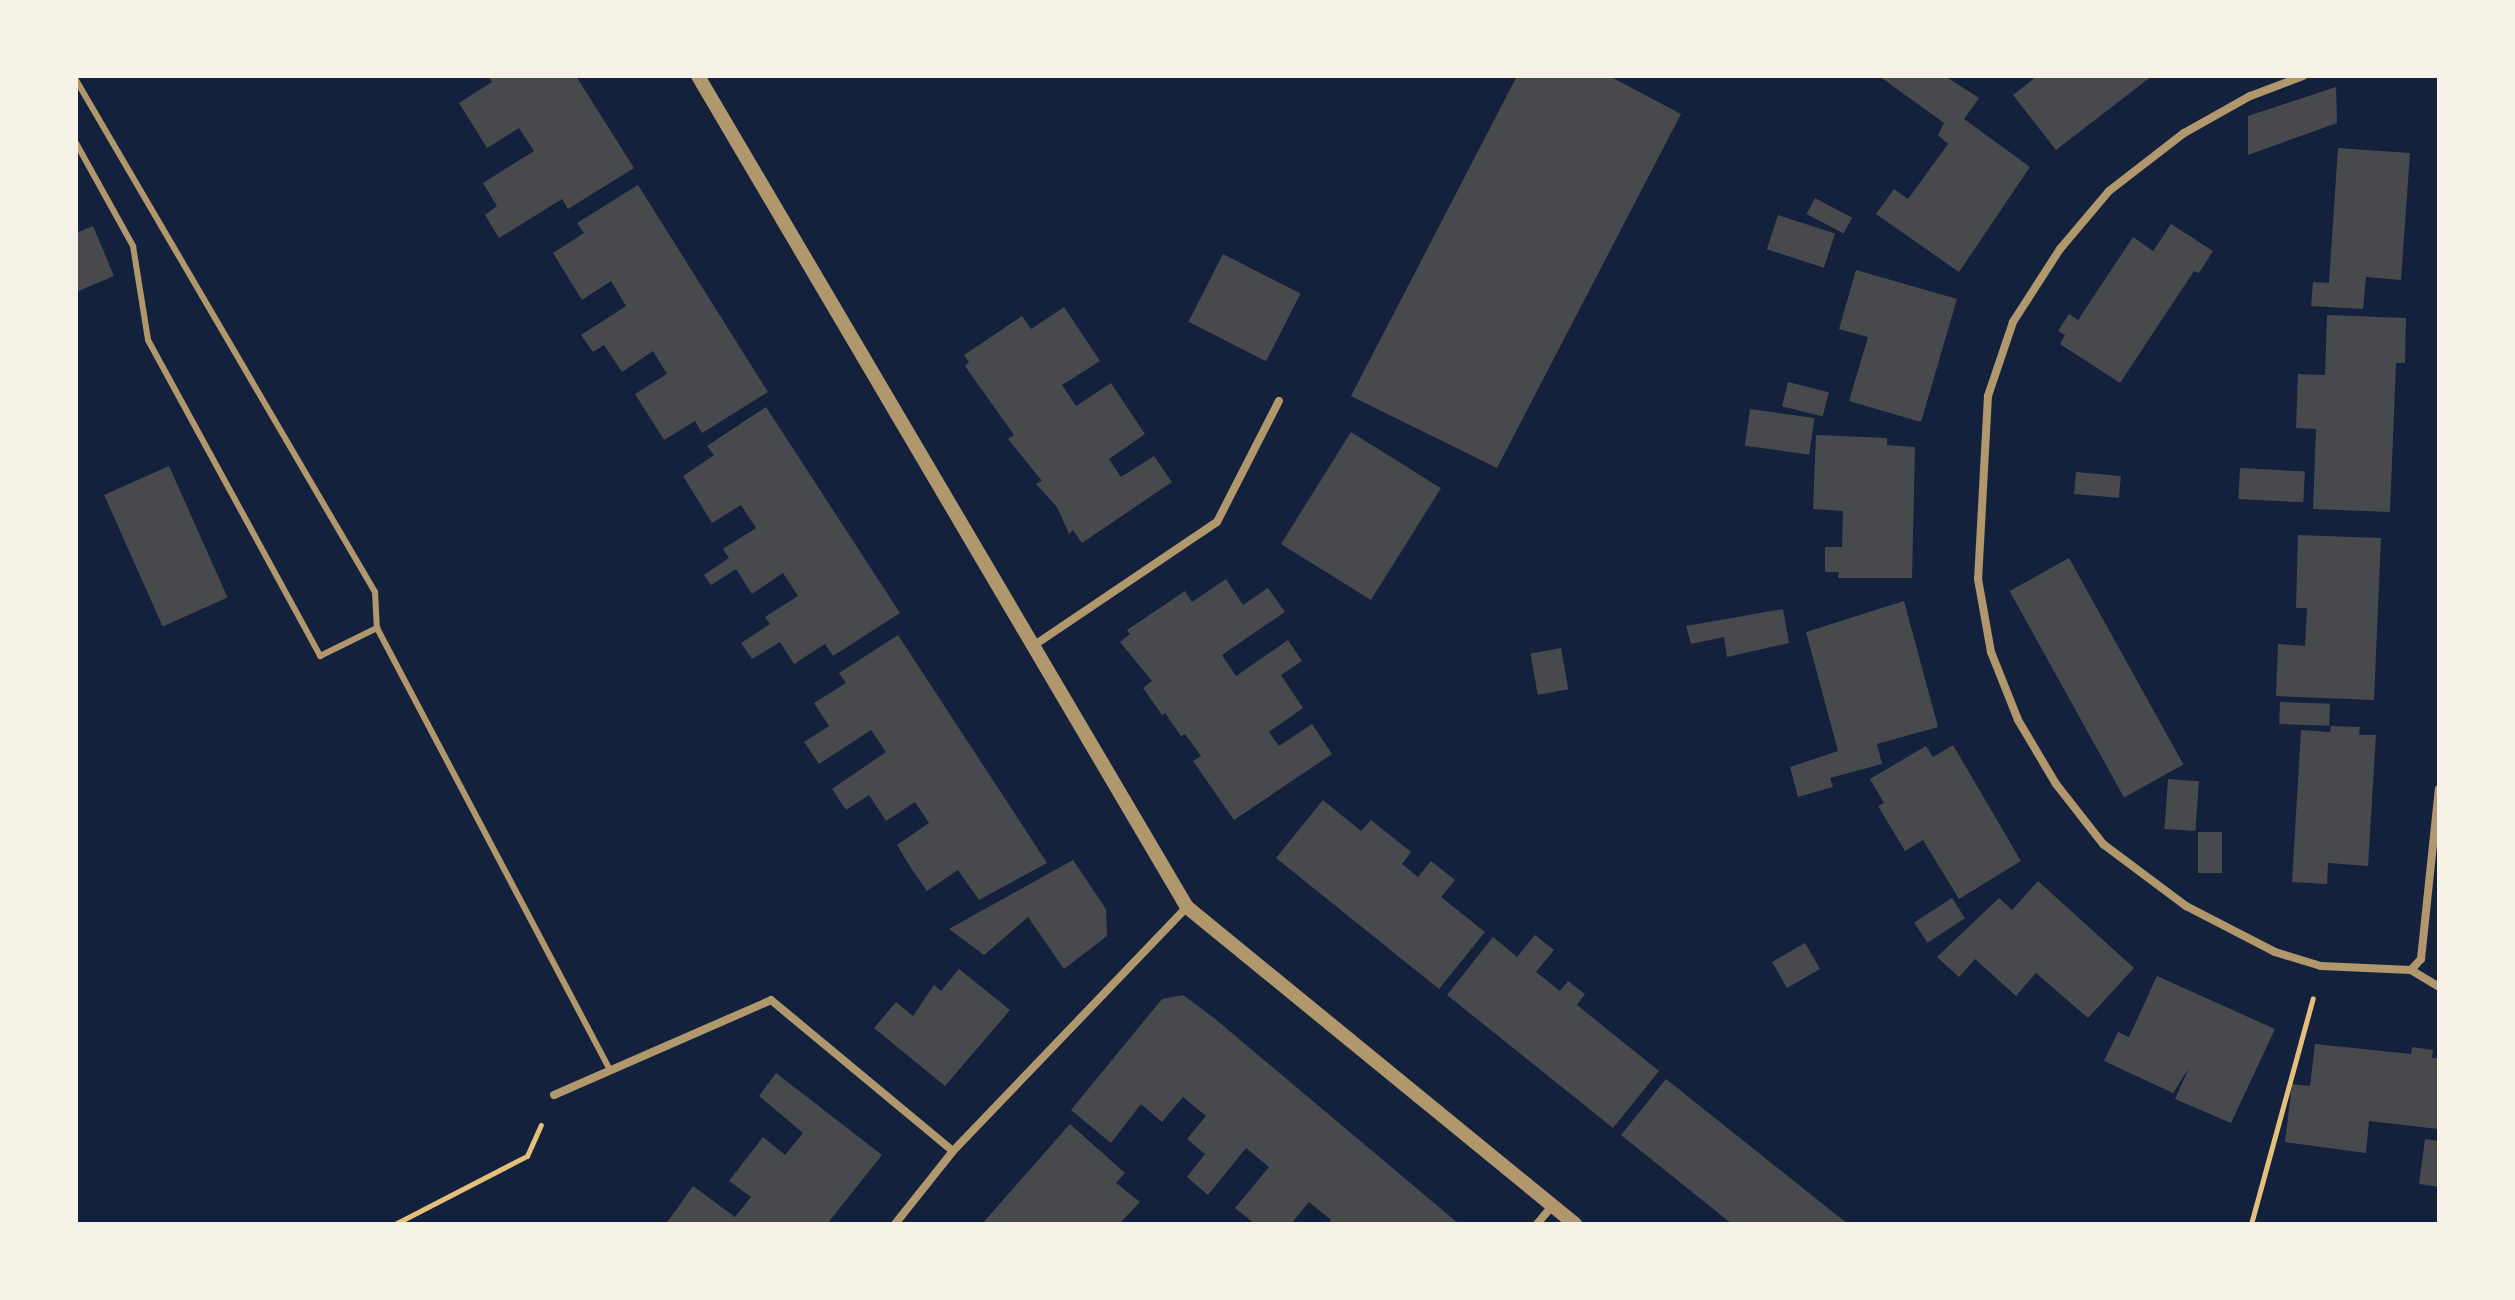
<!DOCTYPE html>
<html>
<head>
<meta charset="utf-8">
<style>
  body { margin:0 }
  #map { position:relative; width:2515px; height:1300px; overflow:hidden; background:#14213d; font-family:"Fira Sans",sans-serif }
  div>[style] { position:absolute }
  .building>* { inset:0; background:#48494c; transform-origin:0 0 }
  .path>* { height:5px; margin:-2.5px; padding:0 2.5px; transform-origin:2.5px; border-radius:2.5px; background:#e5c07b }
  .service>* { height:6px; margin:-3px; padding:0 3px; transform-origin:3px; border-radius:3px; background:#b1986c }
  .minor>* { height:8px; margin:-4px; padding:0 4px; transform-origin:4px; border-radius:4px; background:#b1986c }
  .tertiary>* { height:14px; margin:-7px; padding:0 7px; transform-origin:7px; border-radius:7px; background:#b1986c }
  span { translate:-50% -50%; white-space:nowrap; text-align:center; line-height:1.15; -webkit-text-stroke:8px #f6f1e7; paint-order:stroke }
  .frame { position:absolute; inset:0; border:78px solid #f6f1e7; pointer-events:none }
</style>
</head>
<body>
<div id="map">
  <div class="building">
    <i style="clip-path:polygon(488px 76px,576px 76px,634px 168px,568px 209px,562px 199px,499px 238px,485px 215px,497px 206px,483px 183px,534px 151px,519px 128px,487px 148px,459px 103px,492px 82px)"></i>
    <i style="clip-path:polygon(1517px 76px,1609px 76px,1681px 114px,1497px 468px,1351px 396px)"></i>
    <i style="clip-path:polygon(1879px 76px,1945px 76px,1979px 98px,1964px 119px,2030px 167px,1959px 272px,1876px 214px,1894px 189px,1908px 199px,1948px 144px,1938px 135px,1944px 123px)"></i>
    <i style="clip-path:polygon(2037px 76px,2152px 76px,2056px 150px,2013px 95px)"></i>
    <i style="clip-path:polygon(2336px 87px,2337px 123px,2248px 155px,2248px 116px)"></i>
    <i style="clip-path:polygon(2338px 148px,2410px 153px,2401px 280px,2366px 277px,2363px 309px,2311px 306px,2313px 282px,2329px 283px)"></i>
    <i style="clip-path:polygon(638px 185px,768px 392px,702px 433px,695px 421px,664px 440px,635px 394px,667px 374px,653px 351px,622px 372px,604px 345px,593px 352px,581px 335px,626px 306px,611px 281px,582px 300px,553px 253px,584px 233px,577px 223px)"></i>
    <i style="left:1815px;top:198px;width:42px;height:18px;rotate:28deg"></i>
    <i style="left:1778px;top:215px;width:60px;height:36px;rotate:18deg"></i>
    <i style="clip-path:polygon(2171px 224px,2213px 251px,2199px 273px,2194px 271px,2120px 383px,2060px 344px,2065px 335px,2058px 331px,2069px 314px,2078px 320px,2133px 237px,2153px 251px)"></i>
    <i style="clip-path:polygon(93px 226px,114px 276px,76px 292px,76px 233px)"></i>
    <i style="left:1223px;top:254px;width:87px;height:76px;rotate:27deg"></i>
    <i style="clip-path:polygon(1856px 270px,1957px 299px,1921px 422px,1849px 401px,1868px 337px,1839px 329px)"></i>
    <i style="clip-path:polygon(1064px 307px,1100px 361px,1062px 385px,1076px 406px,1111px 383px,1145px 434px,1109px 459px,1121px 477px,1154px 456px,1172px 482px,1082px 543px,1073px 530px,1069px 534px,1057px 507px,1036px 484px,1042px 481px,1008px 439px,1014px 435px,965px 366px,969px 362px,964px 355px,1022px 316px,1031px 329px)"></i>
    <i style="clip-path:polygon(2327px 315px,2406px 318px,2405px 363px,2396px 363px,2390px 512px,2313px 509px,2316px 429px,2296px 428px,2298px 374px,2325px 375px)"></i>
    <i style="left:1788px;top:382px;width:42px;height:25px;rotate:14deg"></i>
    <i style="clip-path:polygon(766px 407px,900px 613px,833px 656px,825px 644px,794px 664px,780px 642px,752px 659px,741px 643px,770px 624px,765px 617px,798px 596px,783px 573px,752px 594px,736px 569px,711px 585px,704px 575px,729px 558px,723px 549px,756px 528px,741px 505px,712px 523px,683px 476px,714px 455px,707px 446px)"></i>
    <i style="left:1750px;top:409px;width:65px;height:37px;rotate:8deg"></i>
    <i style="left:1351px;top:432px;width:106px;height:132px;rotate:32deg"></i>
    <i style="clip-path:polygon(1816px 435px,1887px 438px,1887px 445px,1915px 447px,1912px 578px,1838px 578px,1839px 572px,1825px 572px,1825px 547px,1842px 547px,1843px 511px,1813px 509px)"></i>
    <i style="left:169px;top:466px;width:144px;height:71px;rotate:66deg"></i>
    <i style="left:2240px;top:468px;width:65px;height:31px;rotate:3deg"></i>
    <i style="left:2076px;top:472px;width:45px;height:22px;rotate:5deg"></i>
    <i style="clip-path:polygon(2298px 535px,2381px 538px,2374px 700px,2276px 696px,2278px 644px,2305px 646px,2307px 608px,2296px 608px)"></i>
    <i style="left:2069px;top:558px;width:236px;height:68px;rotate:61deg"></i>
    <i style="clip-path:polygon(1226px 579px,1243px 605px,1268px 588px,1285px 612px,1222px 655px,1236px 676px,1288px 640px,1302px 661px,1281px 675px,1303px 708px,1269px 732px,1279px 746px,1312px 724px,1332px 754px,1234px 820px,1193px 761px,1201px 756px,1185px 734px,1181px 736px,1165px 713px,1162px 715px,1143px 688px,1152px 681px,1120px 642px,1130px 634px,1127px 630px,1185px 591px,1192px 602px)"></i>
    <i style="clip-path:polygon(1904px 601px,1938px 727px,1877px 744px,1882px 764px,1830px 778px,1833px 787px,1798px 797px,1790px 767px,1838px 751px,1806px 632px)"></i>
    <i style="clip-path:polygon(1783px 609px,1789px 643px,1727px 657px,1724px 637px,1691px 644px,1686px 626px)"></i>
    <i style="clip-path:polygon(898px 635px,1047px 863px,979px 900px,958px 870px,927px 891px,911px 868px,897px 845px,929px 823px,915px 802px,886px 821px,869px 795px,846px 810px,832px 789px,886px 752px,871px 730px,819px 764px,804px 742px,829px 726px,814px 703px,846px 683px,839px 673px)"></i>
    <i style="left:1561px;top:648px;width:42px;height:31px;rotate:80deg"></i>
    <i style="left:2280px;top:702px;width:50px;height:22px;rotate:2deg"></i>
    <i style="clip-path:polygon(2331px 726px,2360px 727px,2359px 735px,2376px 735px,2368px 866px,2328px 863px,2327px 884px,2292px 882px,2301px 730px,2330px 732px)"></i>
    <i style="clip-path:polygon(1953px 745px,2021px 861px,1959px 899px,1923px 840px,1905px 851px,1878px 806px,1884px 803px,1870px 779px,1926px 746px,1933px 757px)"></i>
    <i style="left:2168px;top:779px;width:31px;height:50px;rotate:4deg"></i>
    <i style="clip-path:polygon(1323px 800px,1361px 831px,1371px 820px,1411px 852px,1402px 864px,1418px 877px,1431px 861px,1455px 880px,1441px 897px,1485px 932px,1439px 989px,1276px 858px)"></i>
    <i style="left:2198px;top:832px;width:24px;height:41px"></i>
    <i style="clip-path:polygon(1073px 860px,1106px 909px,1107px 936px,1064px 969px,1028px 917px,984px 955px,949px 929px)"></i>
    <i style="clip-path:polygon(2038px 881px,2134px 968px,2088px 1018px,2036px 973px,2016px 996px,1975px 959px,1959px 977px,1937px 957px,1999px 898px,2012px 910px)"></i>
    <i style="left:1952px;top:898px;width:24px;height:45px;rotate:57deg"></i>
    <i style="clip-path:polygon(1535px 935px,1554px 950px,1536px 972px,1560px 991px,1568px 981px,1585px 994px,1577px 1005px,1659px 1071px,1613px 1128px,1447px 995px,1493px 937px,1517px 957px)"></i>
    <i style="left:1805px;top:943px;width:30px;height:38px;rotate:60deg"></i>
    <i style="clip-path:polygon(959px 969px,1010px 1010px,945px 1086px,874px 1028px,896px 1002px,913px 1016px,934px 985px,941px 991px)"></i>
    <i style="clip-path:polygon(2157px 976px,2275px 1029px,2231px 1123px,2175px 1099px,2189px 1068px,2173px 1093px,2104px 1061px,2118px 1032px,2129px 1037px)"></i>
    <i style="clip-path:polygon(1183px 995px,1214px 1018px,1459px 1224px,1328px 1224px,1331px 1220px,1309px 1202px,1291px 1224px,1255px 1224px,1235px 1208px,1269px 1167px,1246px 1148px,1208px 1195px,1187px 1177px,1205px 1154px,1187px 1139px,1206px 1116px,1183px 1097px,1162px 1122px,1141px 1104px,1111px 1143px,1071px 1110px,1162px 999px)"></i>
    <i style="clip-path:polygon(2315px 1044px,2411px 1054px,2412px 1047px,2433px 1050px,2432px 1058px,2439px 1058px,2438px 1129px,2369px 1121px,2366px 1153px,2285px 1142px,2292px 1084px,2310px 1086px)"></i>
    <i style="clip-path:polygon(776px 1073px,882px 1155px,827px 1224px,666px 1224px,693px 1186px,735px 1217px,751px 1197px,729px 1181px,763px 1137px,785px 1155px,803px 1133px,759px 1096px)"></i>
    <i style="clip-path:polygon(1666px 1079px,1829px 1209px,1848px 1224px,1732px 1224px,1621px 1135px)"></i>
    <i style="clip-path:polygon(1070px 1124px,1125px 1173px,1116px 1183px,1140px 1202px,1119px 1224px,982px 1224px)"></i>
    <i style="clip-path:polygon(2425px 1139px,2439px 1141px,2439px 1187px,2419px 1184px)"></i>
  </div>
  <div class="path">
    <i style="left:395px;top:1224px;width:148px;rotate:-27.3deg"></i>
    <i style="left:527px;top:1156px;width:34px;rotate:-66deg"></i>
    <i style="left:2251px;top:1224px;width:234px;rotate:-74.7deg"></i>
  </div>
  <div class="service">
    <i style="left:76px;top:80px;width:593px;rotate:59.72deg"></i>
    <i style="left:375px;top:592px;width:36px;rotate:87deg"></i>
    <i style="left:76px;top:143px;width:118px;rotate:61deg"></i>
    <i style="left:133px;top:246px;width:95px;rotate:80.9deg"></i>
    <i style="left:148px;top:340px;width:360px;rotate:61.4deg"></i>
    <i style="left:320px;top:656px;width:64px;rotate:-26.2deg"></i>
    <i style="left:377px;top:628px;width:500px;rotate:62.2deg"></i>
  </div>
  <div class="minor">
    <i style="left:2303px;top:76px;width:57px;rotate:159.3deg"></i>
    <i style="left:2250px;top:96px;width:76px;rotate:150.7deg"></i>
    <i style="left:2184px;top:133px;width:95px;rotate:142.3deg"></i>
    <i style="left:2109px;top:191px;width:76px;rotate:130.2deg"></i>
    <i style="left:2060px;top:249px;width:87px;rotate:122.8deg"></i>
    <i style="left:2013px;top:322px;width:78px;rotate:108.7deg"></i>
    <i style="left:1988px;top:396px;width:183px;rotate:93.1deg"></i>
    <i style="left:1978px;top:579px;width:74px;rotate:79.9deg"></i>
    <i style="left:1991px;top:652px;width:73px;rotate:68.3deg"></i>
    <i style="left:2018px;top:720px;width:74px;rotate:59.3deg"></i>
    <i style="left:2056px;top:784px;width:76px;rotate:51.9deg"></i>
    <i style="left:2103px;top:844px;width:104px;rotate:36.8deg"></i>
    <i style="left:2186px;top:906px;width:100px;rotate:27.3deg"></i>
    <i style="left:2275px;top:952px;width:48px;rotate:16.9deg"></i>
    <i style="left:2321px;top:966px;width:90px;rotate:2.5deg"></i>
    <i style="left:1033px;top:646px;width:222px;rotate:-34deg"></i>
    <i style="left:1217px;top:522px;width:136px;rotate:-62.9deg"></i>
    <i style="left:2411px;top:970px;width:15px;rotate:-48deg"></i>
    <i style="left:2421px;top:959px;width:171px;rotate:-84deg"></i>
    <i style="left:2411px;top:970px;width:33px;rotate:31deg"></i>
    <i style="left:554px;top:1095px;width:237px;rotate:-23.6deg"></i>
    <i style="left:771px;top:1000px;width:236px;rotate:39.7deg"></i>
    <i style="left:895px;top:1224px;width:93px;rotate:-51.5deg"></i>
    <i style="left:953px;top:1151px;width:338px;rotate:-46.2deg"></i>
    <i style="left:1537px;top:1224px;width:23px;rotate:-50deg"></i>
  </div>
  <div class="tertiary">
    <i style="left:698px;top:76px;width:964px;rotate:59.53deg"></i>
    <i style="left:1187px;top:907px;width:501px;rotate:39.25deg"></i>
  </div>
  <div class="frame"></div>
</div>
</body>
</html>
